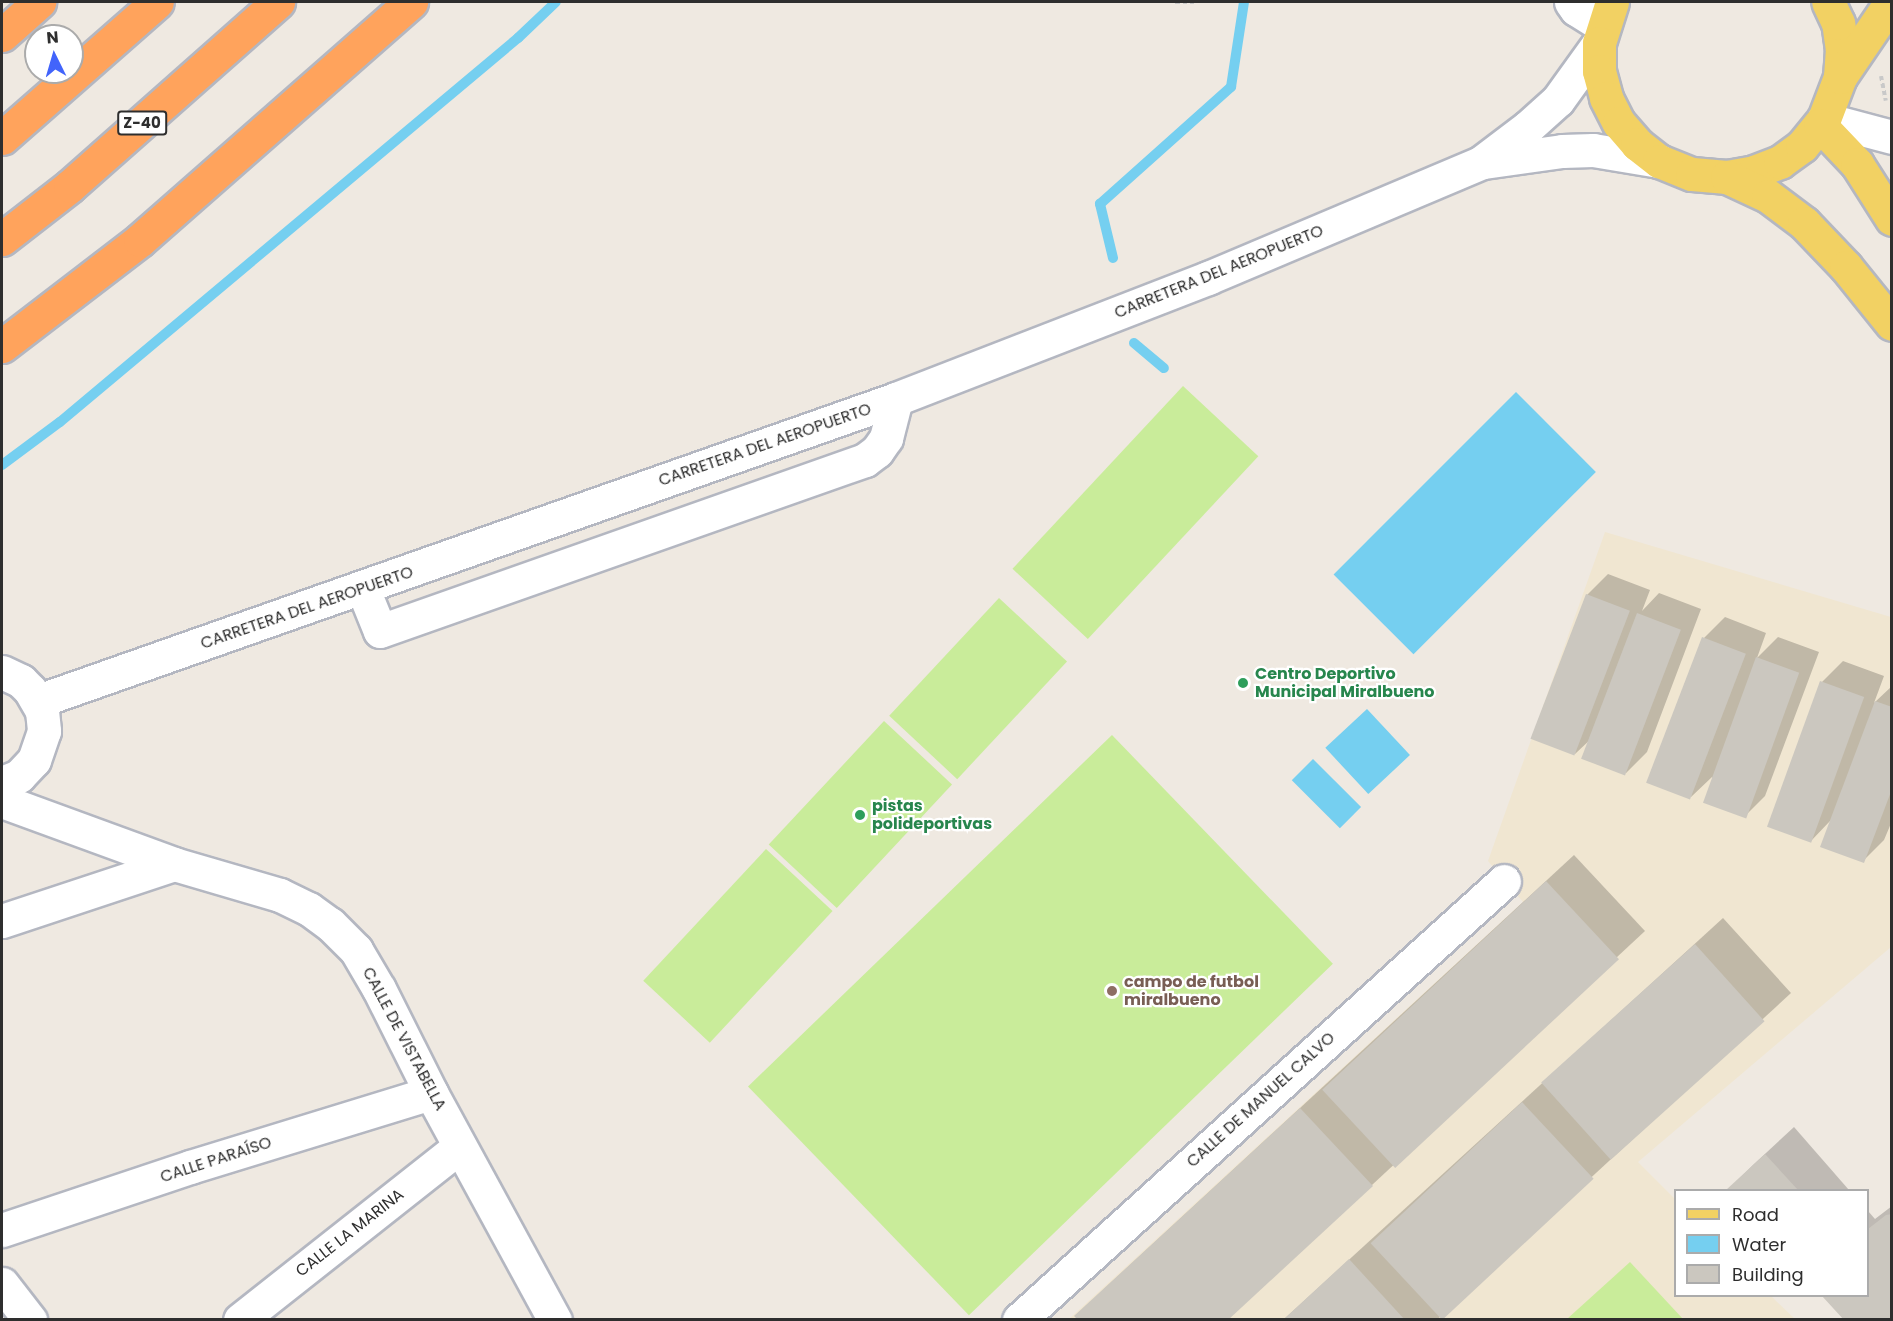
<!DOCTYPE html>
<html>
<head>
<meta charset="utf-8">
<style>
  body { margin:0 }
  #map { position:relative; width:1893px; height:1321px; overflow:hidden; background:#efe9e1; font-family:Poppins,sans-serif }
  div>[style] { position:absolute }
  .education>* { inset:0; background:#f0e6d1 }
  .pitch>* { inset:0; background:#c9ec9a; transform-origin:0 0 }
  .water>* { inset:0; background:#75cff0; transform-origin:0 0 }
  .shadow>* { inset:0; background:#0003 }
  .stream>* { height:10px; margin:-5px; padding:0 5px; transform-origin:5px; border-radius:5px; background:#75cff0 }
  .building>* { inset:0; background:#cbc7bf; transform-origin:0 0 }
  .path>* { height:4px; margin-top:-2px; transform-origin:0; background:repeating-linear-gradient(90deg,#c9c9c9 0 4.5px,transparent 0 7.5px) }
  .roads { filter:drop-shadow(2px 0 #b4b7c1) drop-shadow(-2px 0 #b4b7c1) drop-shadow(0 2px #b4b7c1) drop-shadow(0 -2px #b4b7c1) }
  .minor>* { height:33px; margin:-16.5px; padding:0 16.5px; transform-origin:16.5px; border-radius:16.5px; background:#fff }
  .major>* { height:33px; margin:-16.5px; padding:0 16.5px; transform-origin:16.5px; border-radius:16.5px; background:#f2d163 }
  .highway>* { height:33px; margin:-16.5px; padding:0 16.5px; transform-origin:16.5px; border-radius:16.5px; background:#ffa35c }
  .dots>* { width:16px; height:16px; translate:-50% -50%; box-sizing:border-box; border:3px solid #fff; border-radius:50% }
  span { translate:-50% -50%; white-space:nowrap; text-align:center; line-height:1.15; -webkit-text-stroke:4.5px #fff; paint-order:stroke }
  .shield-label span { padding:2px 4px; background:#fff; border:2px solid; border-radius:4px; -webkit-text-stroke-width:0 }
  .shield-label { font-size:15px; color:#2e2e2e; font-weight:700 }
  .street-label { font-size:16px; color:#2e2e2e }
  .leisure-label { font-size:16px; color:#27864d; font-weight:700 }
  .left { translate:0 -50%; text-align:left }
  .education-label { font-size:16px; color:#785e54; font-weight:700 }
  .frame { position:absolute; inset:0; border:3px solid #2e2e2e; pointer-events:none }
  .legend { position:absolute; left:1674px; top:1189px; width:195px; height:108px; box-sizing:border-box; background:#fff; border:2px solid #ababab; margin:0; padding:8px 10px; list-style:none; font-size:18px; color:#2e2e2e }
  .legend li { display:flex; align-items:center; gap:12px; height:30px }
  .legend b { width:30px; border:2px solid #ababab }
  .north { position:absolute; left:24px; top:24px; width:60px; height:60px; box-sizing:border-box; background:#fff; border:2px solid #ababab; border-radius:50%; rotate:355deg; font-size:16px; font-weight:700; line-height:24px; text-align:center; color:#2e2e2e }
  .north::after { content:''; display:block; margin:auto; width:21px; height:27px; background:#4264fb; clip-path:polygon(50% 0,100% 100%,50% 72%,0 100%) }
</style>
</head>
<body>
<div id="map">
  <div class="education">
    <i style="clip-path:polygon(1605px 532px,1891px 617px,1891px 947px,1638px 1162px,1675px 1199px,1676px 1296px,1771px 1296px,1795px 1319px,1068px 1320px,1523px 902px,1488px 861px)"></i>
  </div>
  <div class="pitch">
    <i style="left:1183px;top:386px;width:103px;height:250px;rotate:43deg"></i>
    <i style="left:999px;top:598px;width:93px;height:161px;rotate:43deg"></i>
    <i style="left:884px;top:721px;width:93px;height:169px;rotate:43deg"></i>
    <i style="left:1112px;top:735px;width:318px;height:506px;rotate:46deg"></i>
    <i style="left:766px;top:849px;width:91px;height:180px;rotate:43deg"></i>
    <i style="clip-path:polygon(1630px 1262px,1683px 1319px,1567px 1319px)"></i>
  </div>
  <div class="water">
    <i style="left:1516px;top:392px;width:113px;height:258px;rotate:45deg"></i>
    <i style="left:1367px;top:709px;width:63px;height:57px;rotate:47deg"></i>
    <i style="left:1313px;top:759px;width:68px;height:30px;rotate:45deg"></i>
  </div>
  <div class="shadow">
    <i style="clip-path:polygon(1608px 574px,1650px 590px,1642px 611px,1659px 593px,1701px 609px,1647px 752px,1626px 773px,1593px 737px,1575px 754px,1587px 595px)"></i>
    <i style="clip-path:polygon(1725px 617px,1766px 633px,1757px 658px,1778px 637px,1819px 652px,1765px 796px,1744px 817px,1712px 777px,1691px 797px,1704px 638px)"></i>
    <i style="clip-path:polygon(1843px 661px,1884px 676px,1874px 703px,1892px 686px,1892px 821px,1884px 840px,1863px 861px,1831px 820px,1810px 842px,1822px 682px)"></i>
    <i style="clip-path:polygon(1574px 855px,1645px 931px,1372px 1185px,1226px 1320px,1104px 1289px)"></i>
    <i style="clip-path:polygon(1723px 918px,1791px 993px,1440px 1317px,1436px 1320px,1283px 1320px)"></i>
    <i style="clip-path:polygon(1794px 1127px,1849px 1190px,1728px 1190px,1753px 1165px)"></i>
    <i style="clip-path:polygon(1892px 1206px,1892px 1320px,1846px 1320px,1824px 1296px,1868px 1296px,1868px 1211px,1875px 1219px)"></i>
  </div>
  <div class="stream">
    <i style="left:1113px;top:258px;width:56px;rotate:-103.5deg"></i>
    <i style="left:1100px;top:204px;width:176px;rotate:-41.8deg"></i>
    <i style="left:1231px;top:87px;width:86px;rotate:-81.3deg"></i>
    <i style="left:1134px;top:343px;width:39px;rotate:40deg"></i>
    <i style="left:2px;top:465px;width:72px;rotate:-36.6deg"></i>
    <i style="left:60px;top:422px;width:598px;rotate:-39.98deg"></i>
    <i style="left:518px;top:38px;width:52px;rotate:-43.5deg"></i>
  </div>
  <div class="building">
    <i style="left:1586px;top:594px;width:47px;height:155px;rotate:21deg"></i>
    <i style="left:1637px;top:613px;width:47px;height:156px;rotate:21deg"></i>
    <i style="left:1702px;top:637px;width:47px;height:156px;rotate:21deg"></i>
    <i style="left:1756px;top:657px;width:46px;height:155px;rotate:20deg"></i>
    <i style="left:1820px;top:681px;width:47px;height:155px;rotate:20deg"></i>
    <i style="clip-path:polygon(1875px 701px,1892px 707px,1892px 789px,1864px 863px,1820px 847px)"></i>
    <i style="left:1546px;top:881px;width:107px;height:306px;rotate:47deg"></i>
    <i style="left:1695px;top:944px;width:104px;height:207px;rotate:48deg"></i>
    <i style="left:1522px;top:1102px;width:105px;height:207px;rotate:47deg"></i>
    <i style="clip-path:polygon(1300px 1108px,1373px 1186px,1228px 1320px,1078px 1320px,1074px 1316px)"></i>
    <i style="clip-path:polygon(1765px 1154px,1798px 1190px,1726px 1190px)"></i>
    <i style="clip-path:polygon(1892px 1214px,1892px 1320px,1844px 1320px,1822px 1296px,1868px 1296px,1868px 1229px,1886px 1215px)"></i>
    <i style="clip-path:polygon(1349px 1259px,1405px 1320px,1283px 1320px)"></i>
  </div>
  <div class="path">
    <i style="left:1175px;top:2px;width:19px"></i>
    <i style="left:1881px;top:76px;width:25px;rotate:79deg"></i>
  </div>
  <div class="roads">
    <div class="minor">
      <i style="left:1571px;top:2px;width:9px;rotate:54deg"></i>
      <i style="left:1576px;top:9px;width:31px;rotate:32deg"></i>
      <i style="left:1824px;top:119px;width:70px;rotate:14.8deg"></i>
      <i style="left:1484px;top:162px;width:79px;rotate:-8deg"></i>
      <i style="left:1562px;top:151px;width:31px;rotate:-2deg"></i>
      <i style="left:1593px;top:150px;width:67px;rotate:9.5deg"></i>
      <i style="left:363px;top:589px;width:45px;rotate:68deg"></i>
      <i style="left:380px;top:631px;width:514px;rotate:-19.42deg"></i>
      <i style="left:865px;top:460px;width:15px;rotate:-37deg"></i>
      <i style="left:877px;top:451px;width:16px;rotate:-55deg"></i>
      <i style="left:886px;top:438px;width:40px;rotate:-75.6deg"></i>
      <i style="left:2px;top:672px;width:21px;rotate:25deg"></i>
      <i style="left:21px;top:681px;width:13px;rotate:45deg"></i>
      <i style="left:30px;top:690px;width:24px;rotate:60deg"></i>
      <i style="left:42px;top:711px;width:20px;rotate:84deg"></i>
      <i style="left:44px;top:731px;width:31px;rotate:109deg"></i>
      <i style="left:34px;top:760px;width:22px;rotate:133deg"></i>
      <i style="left:19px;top:776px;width:18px;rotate:158deg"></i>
      <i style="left:38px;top:701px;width:910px;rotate:-19.39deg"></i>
      <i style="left:896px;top:399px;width:335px;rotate:-21.2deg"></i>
      <i style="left:1208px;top:278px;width:298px;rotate:-22.9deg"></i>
      <i style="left:1482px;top:162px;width:58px;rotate:-37.3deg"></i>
      <i style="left:1528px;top:127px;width:40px;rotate:-42deg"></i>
      <i style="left:1558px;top:100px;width:70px;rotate:-54.3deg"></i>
      <i style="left:2px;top:801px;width:183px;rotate:20.1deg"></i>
      <i style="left:174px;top:864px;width:110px;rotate:16.3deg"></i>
      <i style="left:280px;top:895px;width:32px;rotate:26deg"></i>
      <i style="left:309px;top:909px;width:26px;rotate:36deg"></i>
      <i style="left:330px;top:924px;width:37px;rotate:45deg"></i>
      <i style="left:356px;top:950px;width:45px;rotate:59.5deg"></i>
      <i style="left:379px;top:989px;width:116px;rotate:63.4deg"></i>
      <i style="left:431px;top:1093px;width:259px;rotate:61.4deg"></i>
      <i style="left:2px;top:921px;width:181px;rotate:-18.3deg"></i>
      <i style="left:2px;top:1230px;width:198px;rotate:-18.5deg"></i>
      <i style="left:190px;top:1167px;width:252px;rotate:-17.1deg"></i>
      <i style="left:2px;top:1284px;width:46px;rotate:52.1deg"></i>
      <i style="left:240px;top:1320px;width:280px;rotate:-38.3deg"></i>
      <i style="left:1019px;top:1320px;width:654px;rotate:-42.15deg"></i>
    </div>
    <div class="major">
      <i style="left:1612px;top:2px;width:43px;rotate:107.6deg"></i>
      <i style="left:1599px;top:43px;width:28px;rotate:90deg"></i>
      <i style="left:1599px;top:71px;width:28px;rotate:75deg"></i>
      <i style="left:1606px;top:98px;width:28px;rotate:63deg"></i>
      <i style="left:1619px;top:123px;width:28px;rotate:49deg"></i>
      <i style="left:1637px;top:144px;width:28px;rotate:38deg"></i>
      <i style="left:1659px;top:161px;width:35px;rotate:22deg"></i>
      <i style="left:1692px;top:174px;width:35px;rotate:5deg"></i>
      <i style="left:1727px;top:177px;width:27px;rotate:-10deg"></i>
      <i style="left:1754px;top:172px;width:28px;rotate:-21deg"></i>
      <i style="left:1780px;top:162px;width:27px;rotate:-36deg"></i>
      <i style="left:1802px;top:146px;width:35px;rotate:-51deg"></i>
      <i style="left:1824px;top:119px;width:45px;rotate:-69.1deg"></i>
      <i style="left:1840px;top:77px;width:27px;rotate:-86deg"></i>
      <i style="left:1842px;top:50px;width:27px;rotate:-98deg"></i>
      <i style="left:1838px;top:23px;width:23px;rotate:-115deg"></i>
      <i style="left:1840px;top:77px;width:91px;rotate:-55.8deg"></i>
      <i style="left:1820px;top:125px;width:54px;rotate:46.5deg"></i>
      <i style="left:1857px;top:164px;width:65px;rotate:57.5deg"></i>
      <i style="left:1727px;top:177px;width:45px;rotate:24.9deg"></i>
      <i style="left:1768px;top:196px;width:45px;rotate:36.9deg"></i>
      <i style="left:1804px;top:223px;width:61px;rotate:46.3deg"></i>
      <i style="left:1846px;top:267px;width:73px;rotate:51.1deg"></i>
    </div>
    <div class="highway">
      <i style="left:2px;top:35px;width:50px;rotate:-41.7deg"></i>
      <i style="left:2px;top:138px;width:206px;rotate:-41.3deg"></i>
      <i style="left:2px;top:239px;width:86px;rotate:-37.9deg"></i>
      <i style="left:70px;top:186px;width:278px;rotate:-41.5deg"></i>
      <i style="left:2px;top:346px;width:174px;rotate:-37.5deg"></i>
      <i style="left:140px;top:240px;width:361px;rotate:-41.3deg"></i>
    </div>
  </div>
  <div class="dots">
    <i style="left:1243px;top:683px;background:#2e9e5b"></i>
    <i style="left:860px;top:815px;background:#2e9e5b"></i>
    <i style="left:1112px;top:991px;background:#8d6e63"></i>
  </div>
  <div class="shield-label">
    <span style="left:142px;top:123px">Z-40</span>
  </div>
  <div class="street-label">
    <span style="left:1219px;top:272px;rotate:-22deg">CARRETERA DEL AEROPUERTO</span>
    <span style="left:765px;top:445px;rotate:-19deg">CARRETERA DEL AEROPUERTO</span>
    <span style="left:307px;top:608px;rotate:-19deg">CARRETERA DEL AEROPUERTO</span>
    <span style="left:404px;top:1039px;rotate:62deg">CALLE DE VISTABELLA</span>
    <span style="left:1261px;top:1100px;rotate:-42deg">CALLE DE MANUEL CALVO</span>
    <span style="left:216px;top:1160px;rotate:-18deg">CALLE PARAÍSO</span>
    <span style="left:350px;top:1233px;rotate:-38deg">CALLE LA MARINA</span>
  </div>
  <div class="leisure-label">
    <span class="left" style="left:1255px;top:683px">Centro Deportivo<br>Municipal Miralbueno</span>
    <span class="left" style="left:872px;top:815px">pistas<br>polideportivas</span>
  </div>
  <div class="education-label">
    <span class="left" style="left:1124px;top:991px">campo de futbol<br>miralbueno</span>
  </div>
  <div class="frame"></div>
  <ul class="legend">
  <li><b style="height:8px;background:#f2d163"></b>Road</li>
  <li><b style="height:16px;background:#75cff0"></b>Water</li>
  <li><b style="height:16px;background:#cbc7bf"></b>Building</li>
  </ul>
  <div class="north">N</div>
</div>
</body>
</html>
